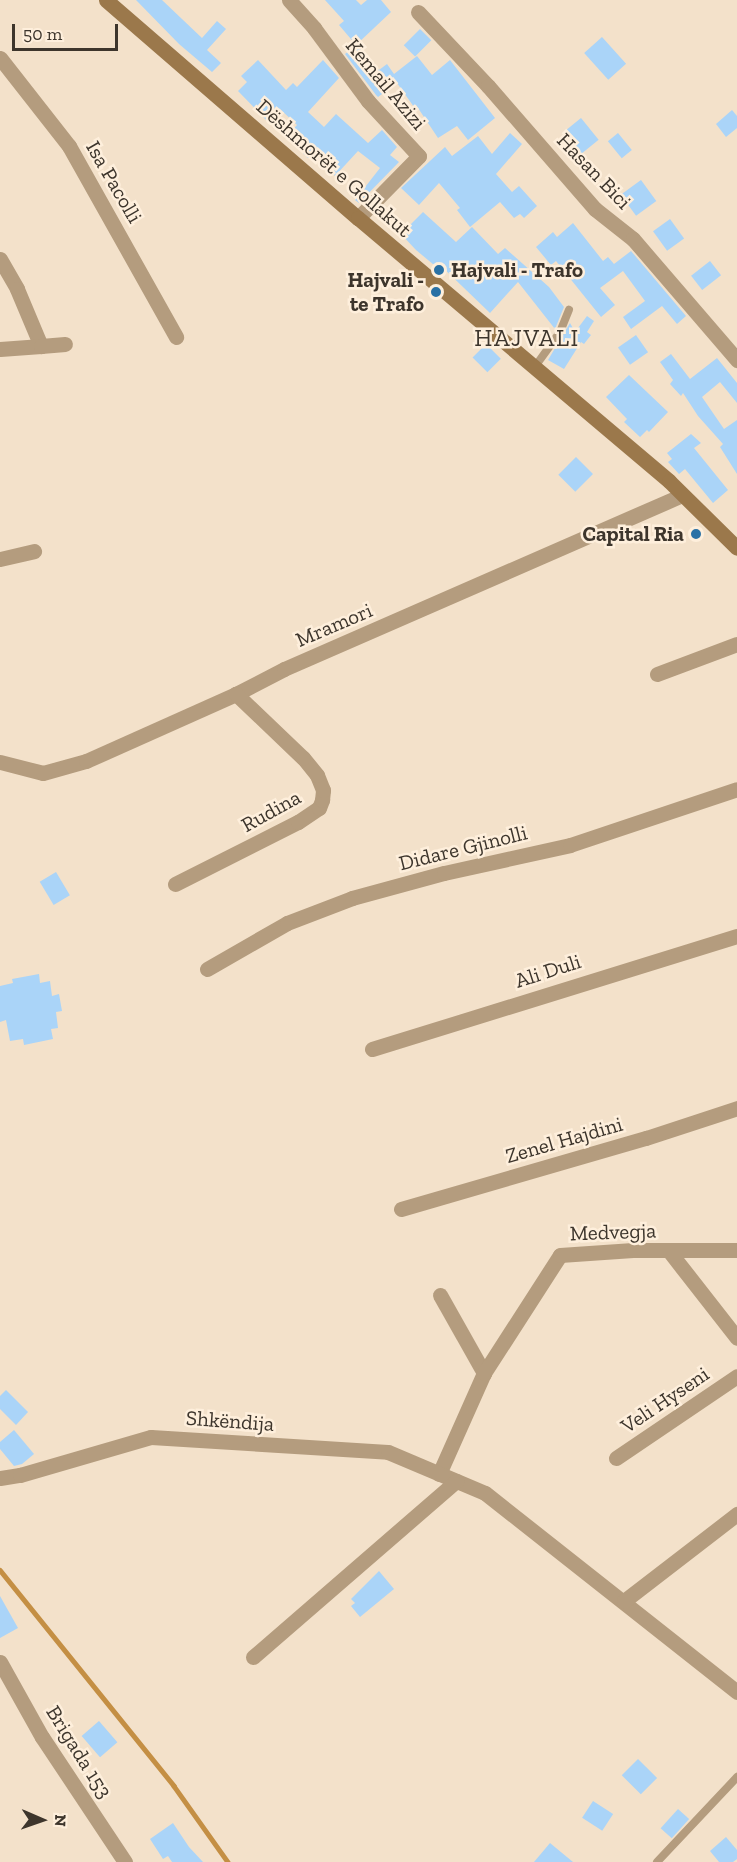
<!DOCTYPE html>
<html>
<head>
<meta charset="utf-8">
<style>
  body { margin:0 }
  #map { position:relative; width:737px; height:1862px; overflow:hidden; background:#f3e1ca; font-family:"Zilla Slab",serif }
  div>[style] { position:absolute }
  .stream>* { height:4.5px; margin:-2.25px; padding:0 2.25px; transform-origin:2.25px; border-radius:2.25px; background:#c48f44 }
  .building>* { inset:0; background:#aad4f8; transform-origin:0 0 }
  .lane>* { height:8px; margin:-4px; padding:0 4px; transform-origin:4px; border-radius:4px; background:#b49c7e }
  .street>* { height:15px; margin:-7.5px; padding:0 7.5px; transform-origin:7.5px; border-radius:7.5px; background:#b49c7e }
  .secondary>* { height:15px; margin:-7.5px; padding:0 7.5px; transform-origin:7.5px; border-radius:7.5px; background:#9b784b }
  .dots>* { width:16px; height:16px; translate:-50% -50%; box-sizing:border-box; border:3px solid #feefdc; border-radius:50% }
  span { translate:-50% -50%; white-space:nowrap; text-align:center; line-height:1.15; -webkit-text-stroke:5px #feefdc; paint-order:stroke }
  .street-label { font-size:21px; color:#3d352c }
  .poi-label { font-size:21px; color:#3d352c; font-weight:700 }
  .left { translate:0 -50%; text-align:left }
  .right { translate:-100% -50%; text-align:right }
  .quarter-label { font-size:24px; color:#3d352c; letter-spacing:1.5px }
  .north { position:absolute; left:12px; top:1790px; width:60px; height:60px; -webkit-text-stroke:4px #feefdc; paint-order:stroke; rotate:92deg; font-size:16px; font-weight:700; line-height:24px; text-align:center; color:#3d352c }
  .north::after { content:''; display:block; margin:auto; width:21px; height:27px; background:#3d352c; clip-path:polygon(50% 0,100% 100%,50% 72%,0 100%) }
  .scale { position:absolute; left:12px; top:24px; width:106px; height:27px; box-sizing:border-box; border:3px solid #3d352c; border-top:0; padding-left:8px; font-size:18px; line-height:21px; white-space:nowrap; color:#3d352c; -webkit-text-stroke:4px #feefdc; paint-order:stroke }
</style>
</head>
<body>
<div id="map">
  <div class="stream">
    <i style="left:0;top:1570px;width:277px;rotate:51.1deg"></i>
    <i style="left:174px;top:1786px;width:93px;rotate:54.6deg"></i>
  </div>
  <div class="building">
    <i style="clip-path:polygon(136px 0,162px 0,202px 38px,217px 21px,226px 29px,207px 50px,221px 63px,212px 72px,179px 44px)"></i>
    <i style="clip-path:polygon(325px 0,356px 0,361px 5px,367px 0,381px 0,391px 12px,356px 45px,339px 25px,344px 21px)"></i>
    <i style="left:420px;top:29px;width:16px;height:23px;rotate:45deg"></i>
    <i style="left:602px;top:37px;width:36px;height:24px;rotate:48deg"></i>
    <i style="clip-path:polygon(358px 44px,379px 70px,387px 64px,394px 74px,417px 56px,432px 75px,450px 60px,495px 118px,468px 140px,457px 126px,438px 138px,416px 105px,414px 107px,397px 83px,378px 97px,376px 95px,345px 54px)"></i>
    <i style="clip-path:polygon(258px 60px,286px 90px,293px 83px,297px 87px,323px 60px,339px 78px,308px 112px,324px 127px,336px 114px,368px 143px,382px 130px,397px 147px,390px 155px,399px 162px,359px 203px,355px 200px,380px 168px,358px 151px,335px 176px,311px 155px,308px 158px,286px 137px,297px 125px,280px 109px,267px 121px,238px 91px,247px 82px,241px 76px)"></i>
    <i style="clip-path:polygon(732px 110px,737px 116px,737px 128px,726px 137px,716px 124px)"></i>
    <i style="left:581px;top:118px;width:28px;height:23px;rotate:51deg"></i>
    <i style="clip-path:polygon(510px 133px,522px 144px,496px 174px,512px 192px,519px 186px,537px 206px,524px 218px,520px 214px,514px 218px,500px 202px,470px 227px,457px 210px,460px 208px,439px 183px,419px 205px,401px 188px,445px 147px,452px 156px,478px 136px,492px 154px)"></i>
    <i style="left:618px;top:133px;width:22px;height:13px;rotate:51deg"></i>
    <i style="left:641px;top:180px;width:26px;height:25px;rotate:54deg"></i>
    <i style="clip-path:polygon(423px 212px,456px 242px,472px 227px,498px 254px,505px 248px,549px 287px,564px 307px,555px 329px,518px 282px,490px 313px,437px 262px,434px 265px,416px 250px,401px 234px)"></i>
    <i style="left:670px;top:219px;width:24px;height:21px;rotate:54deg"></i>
    <i style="clip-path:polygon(573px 223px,603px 261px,608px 257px,614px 264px,631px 251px,686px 316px,677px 324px,662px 306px,631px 329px,623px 317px,645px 301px,623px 271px,600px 288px,615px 305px,601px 317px,556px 261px,551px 265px,536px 247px,553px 232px,557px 237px)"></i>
    <i style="left:710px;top:261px;width:18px;height:24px;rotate:52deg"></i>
    <i style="clip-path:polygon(587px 316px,594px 321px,587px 332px,591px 335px,584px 344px,581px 342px,564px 369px,548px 360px,570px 323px,575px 332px)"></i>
    <i style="left:636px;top:335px;width:21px;height:22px;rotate:55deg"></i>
    <i style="left:486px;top:344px;width:21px;height:19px;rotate:45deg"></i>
    <i style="clip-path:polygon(671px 354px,690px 379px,717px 358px,737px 383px,737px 403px,720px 382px,702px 397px,724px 429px,737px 420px,737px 474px,720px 447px,723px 444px,698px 416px,683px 393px,681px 396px,670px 384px,673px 380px,660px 362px)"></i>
    <i style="clip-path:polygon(629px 375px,668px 412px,649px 432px,647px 430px,640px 437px,624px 422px,627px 419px,606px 397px)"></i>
    <i style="clip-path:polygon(691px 434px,701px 443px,694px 448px,728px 490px,713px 503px,685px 469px,679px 474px,668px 462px,672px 459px,667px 453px)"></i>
    <i style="left:576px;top:457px;width:24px;height:25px;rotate:45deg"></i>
    <i style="left:56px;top:872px;width:27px;height:19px;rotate:59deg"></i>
    <i style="clip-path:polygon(39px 974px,40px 983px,50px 981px,52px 996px,59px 994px,62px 1011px,56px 1012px,58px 1028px,51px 1029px,53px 1039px,24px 1045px,23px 1039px,10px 1041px,6px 1020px,0 1022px,0 986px,13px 983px,12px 979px)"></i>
    <i style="clip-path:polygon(6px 1390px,28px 1412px,16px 1425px,0 1409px,0 1396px)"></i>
    <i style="clip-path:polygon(14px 1430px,34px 1454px,22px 1464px,14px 1466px,0 1449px,0 1442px)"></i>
    <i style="clip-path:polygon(379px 1571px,394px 1589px,360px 1617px,351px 1606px,355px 1603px,351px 1599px)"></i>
    <i style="clip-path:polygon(0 1596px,18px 1628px,0 1638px)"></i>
    <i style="left:99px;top:1721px;width:28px;height:23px;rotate:49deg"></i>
    <i style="left:638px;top:1759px;width:27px;height:23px;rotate:45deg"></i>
    <i style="left:593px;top:1801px;width:24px;height:20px;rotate:33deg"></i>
    <i style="left:678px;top:1809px;width:15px;height:26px;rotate:42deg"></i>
    <i style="clip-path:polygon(173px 1823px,189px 1847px,203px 1862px,172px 1862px,168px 1856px,163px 1859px,150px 1839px)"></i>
    <i style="clip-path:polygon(726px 1837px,737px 1850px,737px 1859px,733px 1862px,719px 1862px,710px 1851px)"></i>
    <i style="clip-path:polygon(550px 1843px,573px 1862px,534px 1862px)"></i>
  </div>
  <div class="lane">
    <i style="left:534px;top:368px;width:44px;rotate:-54.2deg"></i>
    <i style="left:560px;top:332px;width:24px;rotate:-68deg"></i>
    <i style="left:657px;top:1862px;width:117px;rotate:-46.7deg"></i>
  </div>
  <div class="street">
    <i style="left:289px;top:0;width:38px;rotate:48deg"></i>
    <i style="left:314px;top:28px;width:91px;rotate:53.5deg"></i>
    <i style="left:368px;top:101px;width:75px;rotate:47.2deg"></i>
    <i style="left:419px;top:156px;width:87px;rotate:134.5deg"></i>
    <i style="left:418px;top:12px;width:102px;rotate:46.6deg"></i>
    <i style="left:488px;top:86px;width:163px;rotate:49deg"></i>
    <i style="left:595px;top:209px;width:48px;rotate:38.3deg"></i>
    <i style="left:633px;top:239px;width:160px;rotate:49.3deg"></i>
    <i style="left:0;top:58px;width:112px;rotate:51.9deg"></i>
    <i style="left:69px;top:146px;width:219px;rotate:60.7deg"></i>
    <i style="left:0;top:259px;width:34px;rotate:60deg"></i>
    <i style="left:17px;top:289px;width:62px;rotate:67.2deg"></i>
    <i style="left:41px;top:346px;width:41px;rotate:175.8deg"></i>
    <i style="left:41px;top:346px;width:24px;rotate:-5deg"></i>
    <i style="left:0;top:559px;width:35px;rotate:-13deg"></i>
    <i style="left:657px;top:674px;width:85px;rotate:-20.6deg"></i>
    <i style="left:0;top:762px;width:44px;rotate:14.3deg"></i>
    <i style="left:43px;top:773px;width:45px;rotate:-15.6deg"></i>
    <i style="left:86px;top:761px;width:164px;rotate:-24.1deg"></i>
    <i style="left:236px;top:694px;width:54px;rotate:-27.5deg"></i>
    <i style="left:284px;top:669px;width:434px;rotate:-23.6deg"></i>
    <i style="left:175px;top:884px;width:138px;rotate:-26.8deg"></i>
    <i style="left:298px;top:822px;width:25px;rotate:-34deg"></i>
    <i style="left:319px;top:808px;width:9px;rotate:-69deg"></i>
    <i style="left:322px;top:800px;width:10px;rotate:-84deg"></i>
    <i style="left:323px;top:790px;width:16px;rotate:-112deg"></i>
    <i style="left:317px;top:775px;width:22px;rotate:-129deg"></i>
    <i style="left:303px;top:758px;width:93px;rotate:-136.3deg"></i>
    <i style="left:207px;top:969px;width:92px;rotate:-29.9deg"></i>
    <i style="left:287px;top:923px;width:70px;rotate:-21deg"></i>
    <i style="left:352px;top:898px;width:95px;rotate:-15.2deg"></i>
    <i style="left:444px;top:873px;width:129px;rotate:-12.5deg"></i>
    <i style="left:570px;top:845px;width:176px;rotate:-18.5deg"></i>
    <i style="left:372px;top:1049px;width:382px;rotate:-17.2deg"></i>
    <i style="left:401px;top:1209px;width:255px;rotate:-16.2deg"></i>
    <i style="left:646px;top:1138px;width:96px;rotate:-18.2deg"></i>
    <i style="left:669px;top:1251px;width:110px;rotate:52deg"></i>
    <i style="left:440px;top:1295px;width:90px;rotate:60.6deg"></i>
    <i style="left:616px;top:1458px;width:146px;rotate:-34.1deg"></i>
    <i style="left:439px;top:1474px;width:111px;rotate:-66deg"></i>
    <i style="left:484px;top:1373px;width:140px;rotate:-57.2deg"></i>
    <i style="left:560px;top:1255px;width:73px;rotate:-3.9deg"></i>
    <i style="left:633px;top:1250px;width:104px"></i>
    <i style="left:0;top:1478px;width:20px;rotate:-9deg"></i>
    <i style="left:20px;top:1475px;width:136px;rotate:-16.2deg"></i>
    <i style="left:151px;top:1437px;width:237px;rotate:3.6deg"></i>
    <i style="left:388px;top:1452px;width:105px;rotate:22.9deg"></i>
    <i style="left:485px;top:1493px;width:321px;rotate:38.3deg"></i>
    <i style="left:624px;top:1601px;width:143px;rotate:-37.6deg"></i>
    <i style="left:253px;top:1657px;width:269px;rotate:-40.9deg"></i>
    <i style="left:0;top:1662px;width:86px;rotate:60.8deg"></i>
    <i style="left:42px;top:1737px;width:150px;rotate:56.4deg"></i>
  </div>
  <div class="secondary">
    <i style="left:106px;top:0;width:333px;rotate:40.9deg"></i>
    <i style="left:358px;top:218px;width:407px;rotate:40.2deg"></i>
    <i style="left:669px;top:481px;width:95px;rotate:44.6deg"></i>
  </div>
  <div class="dots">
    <i style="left:439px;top:270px;background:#2a71a5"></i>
    <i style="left:436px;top:292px;background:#2a71a5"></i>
    <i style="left:696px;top:534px;background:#2a71a5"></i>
  </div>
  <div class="street-label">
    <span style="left:386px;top:84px;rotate:50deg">Kemail Azizi</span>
    <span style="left:334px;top:168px;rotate:41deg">Dëshmorët e Gollakut</span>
    <span style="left:594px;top:171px;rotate:46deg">Hasan Bici</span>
    <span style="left:114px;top:182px;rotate:60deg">Isa Pacolli</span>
    <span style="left:334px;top:625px;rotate:-23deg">Mramori</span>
    <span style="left:271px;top:811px;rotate:-29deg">Rudina</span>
    <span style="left:463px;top:848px;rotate:-14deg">Didare Gjinolli</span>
    <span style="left:548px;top:971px;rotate:-18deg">Ali Duli</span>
    <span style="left:564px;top:1140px;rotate:-16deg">Zenel Hajdini</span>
    <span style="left:613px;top:1232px;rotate:-2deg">Medvegja</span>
    <span style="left:665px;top:1400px;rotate:-34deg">Veli Hyseni</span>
    <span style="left:230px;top:1421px;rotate:4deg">Shkëndija</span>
    <span style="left:79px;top:1752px;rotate:58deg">Brigada 153</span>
  </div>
  <div class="poi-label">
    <span class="left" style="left:451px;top:270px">Hajvali - Trafo</span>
    <span class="right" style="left:424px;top:292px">Hajvali -<br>te Trafo</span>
    <span class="right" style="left:684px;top:534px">Capital Ria</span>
  </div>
  <div class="quarter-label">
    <span style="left:527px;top:338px">HAJVALI</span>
  </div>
  <div class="north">N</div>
  <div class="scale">50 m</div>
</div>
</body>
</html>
